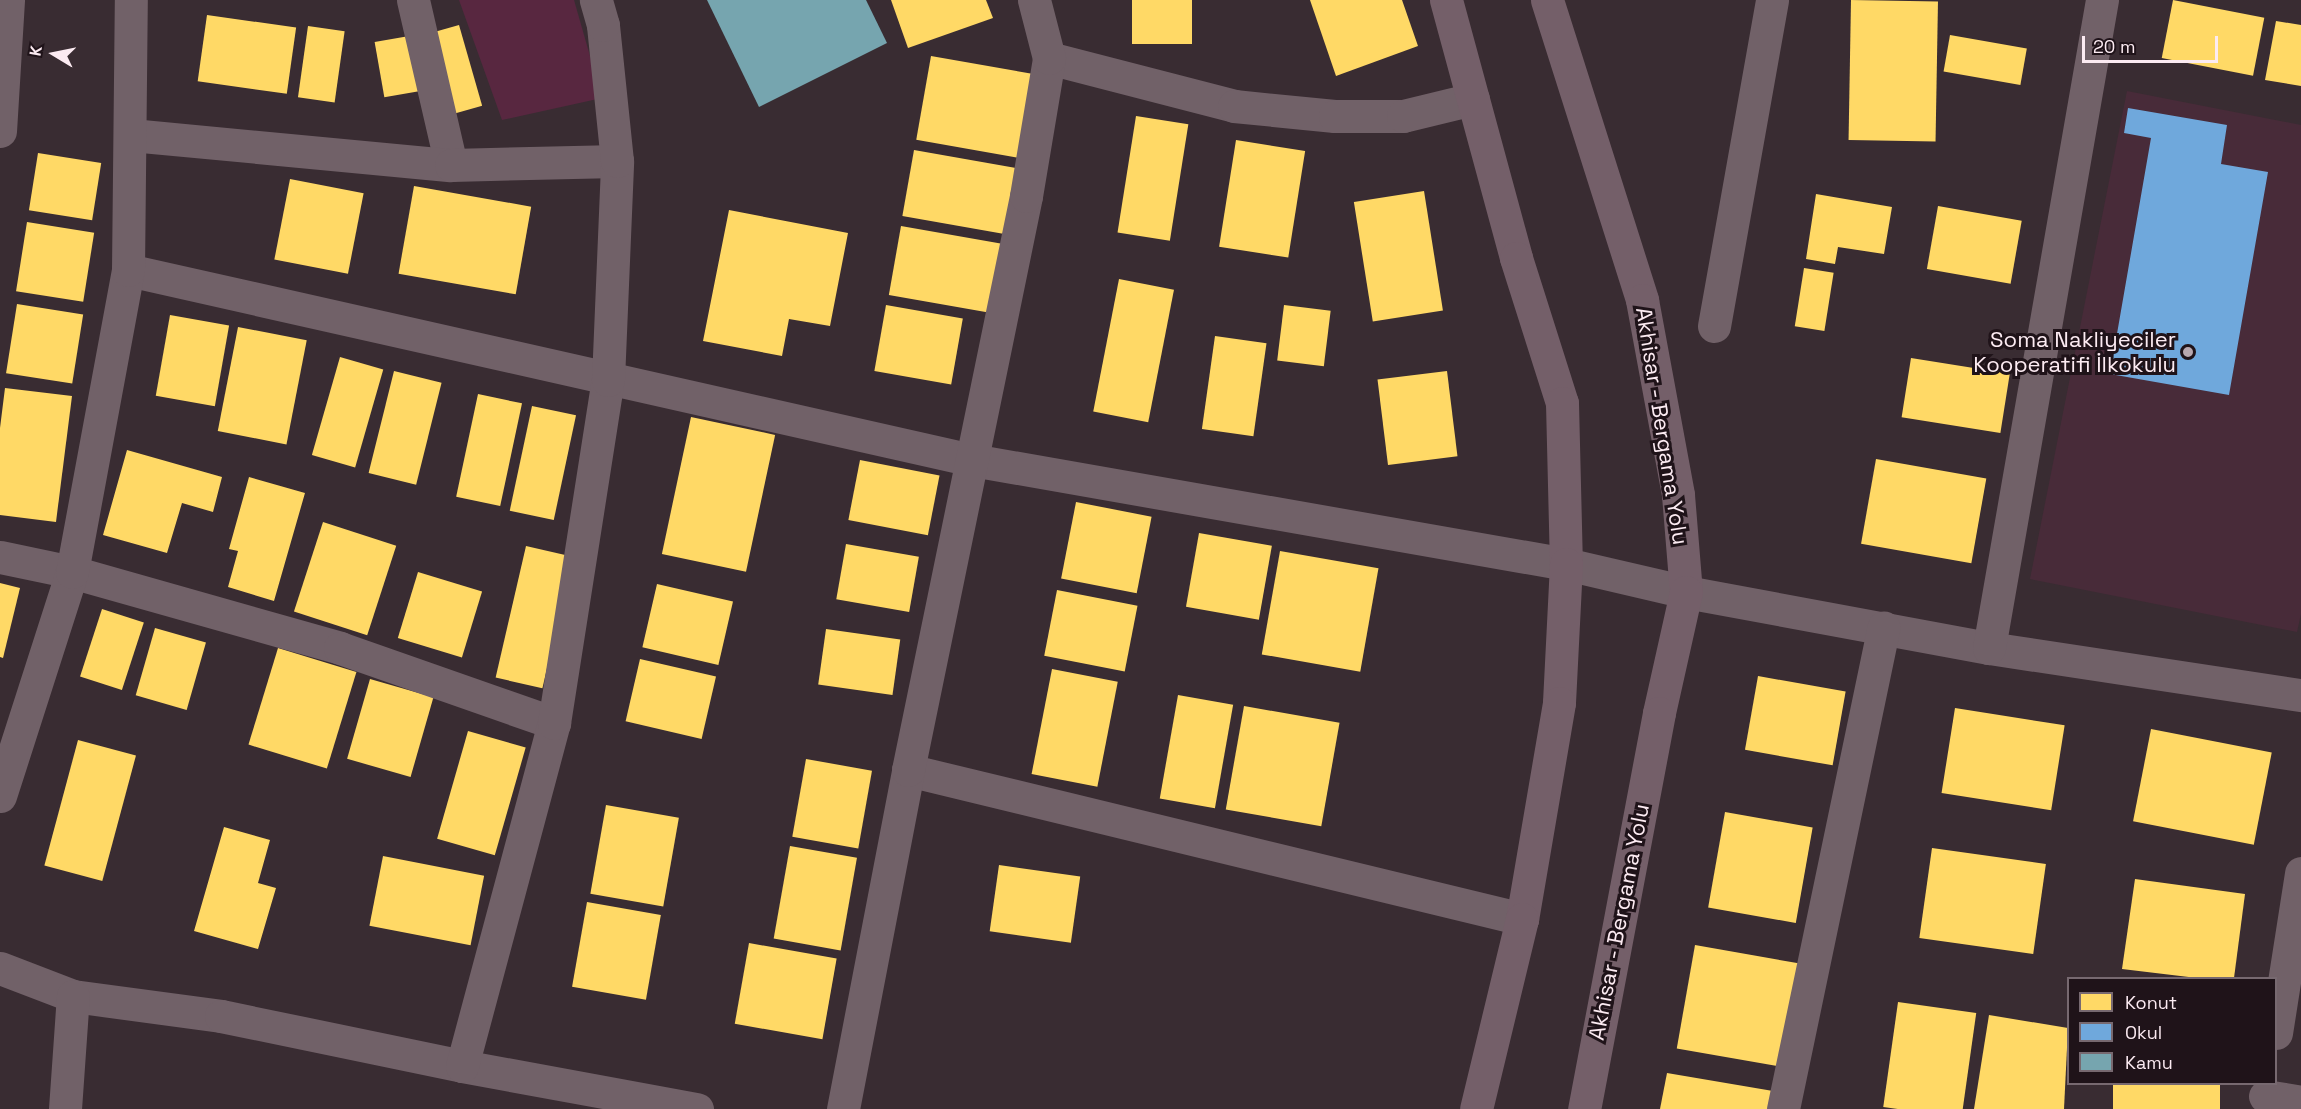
<!DOCTYPE html>
<html>
<head>
<meta charset="utf-8">
<style>
  body { margin:0 }
  #map { position:relative; width:2301px; height:1109px; overflow:hidden; background:#392c32; font-family:"Space Grotesk",sans-serif }
  div>[style] { position:absolute }
  .built>* { inset:0; background:#482b39 }
  .green>* { inset:0; background:#582740 }
  .homes>* { inset:0; background:#ffd966; transform-origin:0 0 }
  .schools>* { inset:0; background:#6fa8dc }
  .public>* { inset:0; background:#76a5af }
  .minor>* { height:33px; margin:-16.5px; padding:0 16.5px; transform-origin:16.5px; border-radius:16.5px; background:#716168 }
  .primary>* { height:33px; margin:-16.5px; padding:0 16.5px; transform-origin:16.5px; border-radius:16.5px; background:#745f69 }
  .dots>* { width:16px; height:16px; translate:-50% -50%; box-sizing:border-box; border:3px solid #1f1319; border-radius:50% }
  span { translate:-50% -50%; white-space:nowrap; text-align:center; line-height:1.15; -webkit-text-stroke:6px #1f1319; paint-order:stroke }
  .poi-label { font-size:22px; color:#fcebf2 }
  .right { translate:-100% -50%; text-align:right }
  .street-label { font-size:22px; color:#fcebf2 }
  .legend { position:absolute; left:2067px; top:977px; width:210px; height:108px; box-sizing:border-box; background:#1f1319; border:2px solid #776970; margin:0; padding:8px 10px; list-style:none; font-size:18px; color:#fcebf2 }
  .legend li { display:flex; align-items:center; gap:12px; height:30px }
  .legend b { width:30px; border:2px solid #776970 }
  .north { position:absolute; left:24px; top:24px; width:60px; height:60px; -webkit-text-stroke:4px #1f1319; paint-order:stroke; rotate:280deg; font-size:16px; font-weight:700; line-height:24px; text-align:center; color:#fcebf2 }
  .north::after { content:''; display:block; margin:auto; width:21px; height:27px; background:#fcebf2; clip-path:polygon(50% 0,100% 100%,50% 72%,0 100%) }
  .scale { position:absolute; left:2082px; top:36px; width:136px; height:27px; box-sizing:border-box; border:3px solid #fcebf2; border-top:0; padding-left:8px; font-size:18px; line-height:21px; white-space:nowrap; color:#fcebf2; -webkit-text-stroke:4px #1f1319; paint-order:stroke }
</style>
</head>
<body>
<div id="map">
  <div class="built">
    <i style="clip-path:polygon(2127px 91px,2301px 125px,2301px 614px,2297px 632px,2030px 579px)"></i>
  </div>
  <div class="green">
    <i style="clip-path:polygon(459px 0,574px 0,602px 98px,502px 120px)"></i>
  </div>
  <div class="homes">
    <i style="clip-path:polygon(891px 0,986px 0,993px 18px,908px 48px)"></i>
    <i style="left:1132px;top:0;width:60px;height:44px"></i>
    <i style="clip-path:polygon(1310px 0,1402px 0,1418px 46px,1336px 76px)"></i>
    <i style="left:1851px;top:0;width:87px;height:140px;rotate:1deg"></i>
    <i style="left:2173px;top:0;width:93px;height:59px;rotate:11deg"></i>
    <i style="left:207px;top:15px;width:90px;height:67px;rotate:8deg"></i>
    <i style="clip-path:polygon(2276px 21px,2301px 25px,2301px 86px,2265px 80px)"></i>
    <i style="left:459px;top:25px;width:84px;height:33px;rotate:74deg"></i>
    <i style="left:308px;top:26px;width:37px;height:72px;rotate:8deg"></i>
    <i style="left:415px;top:35px;width:56px;height:41px;rotate:80deg"></i>
    <i style="left:1950px;top:35px;width:78px;height:37px;rotate:10deg"></i>
    <i style="left:931px;top:56px;width:104px;height:85px;rotate:10deg"></i>
    <i style="left:1136px;top:116px;width:53px;height:118px;rotate:9deg"></i>
    <i style="left:1236px;top:140px;width:70px;height:108px;rotate:9deg"></i>
    <i style="left:914px;top:150px;width:105px;height:67px;rotate:10deg"></i>
    <i style="left:38px;top:153px;width:64px;height:58px;rotate:9deg"></i>
    <i style="left:290px;top:179px;width:75px;height:82px;rotate:11deg"></i>
    <i style="left:414px;top:186px;width:119px;height:89px;rotate:10deg"></i>
    <i style="left:1424px;top:191px;width:121px;height:71px;rotate:81deg"></i>
    <i style="clip-path:polygon(1816px 194px,1892px 207px,1884px 254px,1838px 247px,1835px 264px,1806px 259px)"></i>
    <i style="left:1938px;top:206px;width:85px;height:64px;rotate:10deg"></i>
    <i style="clip-path:polygon(729px 210px,848px 233px,830px 326px,789px 319px,782px 356px,703px 341px)"></i>
    <i style="left:27px;top:222px;width:68px;height:70px;rotate:9deg"></i>
    <i style="left:901px;top:226px;width:104px;height:70px;rotate:10deg"></i>
    <i style="left:1804px;top:268px;width:30px;height:59px;rotate:9deg"></i>
    <i style="left:1119px;top:279px;width:56px;height:135px;rotate:11deg"></i>
    <i style="left:17px;top:304px;width:67px;height:70px;rotate:9deg"></i>
    <i style="left:886px;top:305px;width:78px;height:67px;rotate:10deg"></i>
    <i style="left:1284px;top:305px;width:47px;height:56px;rotate:7deg"></i>
    <i style="left:170px;top:315px;width:60px;height:82px;rotate:10deg"></i>
    <i style="left:238px;top:327px;width:70px;height:106px;rotate:11deg"></i>
    <i style="left:1215px;top:336px;width:52px;height:94px;rotate:8deg"></i>
    <i style="left:340px;top:357px;width:45px;height:102px;rotate:16deg"></i>
    <i style="left:1911px;top:358px;width:100px;height:60px;rotate:9deg"></i>
    <i style="left:394px;top:371px;width:49px;height:105px;rotate:14deg"></i>
    <i style="left:1447px;top:371px;width:86px;height:70px;rotate:83deg"></i>
    <i style="clip-path:polygon(5px 388px,72px 396px,56px 522px,0 515px,0 428px)"></i>
    <i style="left:478px;top:394px;width:45px;height:105px;rotate:12deg"></i>
    <i style="left:532px;top:406px;width:45px;height:107px;rotate:12deg"></i>
    <i style="left:691px;top:417px;width:86px;height:140px;rotate:12deg"></i>
    <i style="clip-path:polygon(127px 450px,222px 477px,213px 512px,182px 503px,167px 553px,103px 535px)"></i>
    <i style="left:1876px;top:459px;width:112px;height:86px;rotate:10deg"></i>
    <i style="left:860px;top:460px;width:81px;height:61px;rotate:11deg"></i>
    <i style="clip-path:polygon(249px 477px,305px 493px,274px 601px,228px 587px,238px 551px,229px 549px)"></i>
    <i style="left:1076px;top:502px;width:77px;height:78px;rotate:11deg"></i>
    <i style="left:323px;top:522px;width:77px;height:94px;rotate:18deg"></i>
    <i style="left:1199px;top:533px;width:74px;height:75px;rotate:10deg"></i>
    <i style="left:846px;top:544px;width:74px;height:56px;rotate:10deg"></i>
    <i style="left:526px;top:546px;width:48px;height:135px;rotate:13deg"></i>
    <i style="left:1280px;top:551px;width:100px;height:105px;rotate:10deg"></i>
    <i style="left:418px;top:572px;width:67px;height:69px;rotate:17deg"></i>
    <i style="clip-path:polygon(0 583px,20px 588px,3px 658px,0 657px)"></i>
    <i style="left:657px;top:584px;width:78px;height:65px;rotate:13deg"></i>
    <i style="left:1057px;top:590px;width:82px;height:67px;rotate:11deg"></i>
    <i style="left:102px;top:609px;width:44px;height:71px;rotate:18deg"></i>
    <i style="left:155px;top:628px;width:53px;height:70px;rotate:16deg"></i>
    <i style="left:826px;top:629px;width:75px;height:56px;rotate:8deg"></i>
    <i style="left:278px;top:648px;width:82px;height:101px;rotate:17deg"></i>
    <i style="left:640px;top:659px;width:78px;height:64px;rotate:13deg"></i>
    <i style="left:1052px;top:669px;width:67px;height:107px;rotate:11deg"></i>
    <i style="left:1758px;top:676px;width:89px;height:75px;rotate:10deg"></i>
    <i style="left:370px;top:679px;width:66px;height:83px;rotate:16deg"></i>
    <i style="left:1178px;top:695px;width:56px;height:105px;rotate:10deg"></i>
    <i style="left:1244px;top:706px;width:97px;height:105px;rotate:10deg"></i>
    <i style="left:1955px;top:708px;width:111px;height:86px;rotate:9deg"></i>
    <i style="left:2151px;top:729px;width:123px;height:94px;rotate:11deg"></i>
    <i style="left:468px;top:731px;width:60px;height:112px;rotate:16deg"></i>
    <i style="left:78px;top:740px;width:60px;height:130px;rotate:15deg"></i>
    <i style="left:806px;top:759px;width:67px;height:79px;rotate:10deg"></i>
    <i style="left:606px;top:805px;width:74px;height:90px;rotate:10deg"></i>
    <i style="left:1725px;top:812px;width:89px;height:97px;rotate:10deg"></i>
    <i style="clip-path:polygon(224px 827px,270px 840px,258px 883px,276px 888px,258px 949px,194px 931px)"></i>
    <i style="left:790px;top:846px;width:68px;height:94px;rotate:10deg"></i>
    <i style="left:1932px;top:848px;width:115px;height:91px;rotate:8deg"></i>
    <i style="left:383px;top:856px;width:103px;height:71px;rotate:11deg"></i>
    <i style="left:999px;top:865px;width:82px;height:67px;rotate:8deg"></i>
    <i style="clip-path:polygon(2135px 879px,2245px 894px,2234px 978px,2197px 978px,2122px 969px)"></i>
    <i style="left:587px;top:902px;width:75px;height:86px;rotate:10deg"></i>
    <i style="left:749px;top:943px;width:89px;height:82px;rotate:10deg"></i>
    <i style="left:1695px;top:945px;width:105px;height:105px;rotate:10deg"></i>
    <i style="left:1898px;top:1002px;width:79px;height:106px;rotate:8deg"></i>
    <i style="clip-path:polygon(1989px 1015px,2068px 1028px,2064px 1109px,1974px 1109px)"></i>
    <i style="clip-path:polygon(1667px 1073px,1773px 1091px,1770px 1109px,1660px 1109px)"></i>
    <i style="left:2113px;top:1084px;width:107px;height:25px"></i>
  </div>
  <div class="schools">
    <i style="clip-path:polygon(2128px 108px,2227px 125px,2221px 164px,2268px 172px,2229px 395px,2110px 374px,2151px 138px,2124px 133px)"></i>
  </div>
  <div class="public">
    <i style="clip-path:polygon(707px 0,866px 0,887px 43px,759px 107px)"></i>
  </div>
  <div class="minor">
    <i style="left:413px;top:0;width:169px;rotate:77deg"></i>
    <i style="left:1049px;top:58px;width:191px;rotate:14.5deg"></i>
    <i style="left:1234px;top:106px;width:101px;rotate:5.7deg"></i>
    <i style="left:1335px;top:116px;width:68px"></i>
    <i style="left:1403px;top:116px;width:72px;rotate:-13.7deg"></i>
    <i style="left:0;top:131px;width:131px;rotate:-86.5deg"></i>
    <i style="left:131px;top:135px;width:321px;rotate:5.4deg"></i>
    <i style="left:451px;top:165px;width:166px;rotate:-1.4deg"></i>
    <i style="left:128px;top:270px;width:865px;rotate:12.69deg"></i>
    <i style="left:972px;top:460px;width:603px;rotate:9.93deg"></i>
    <i style="left:1566px;top:564px;width:123px;rotate:13.1deg"></i>
    <i style="left:1686px;top:592px;width:308px;rotate:10.5deg"></i>
    <i style="left:1989px;top:648px;width:316px;rotate:8.6deg"></i>
    <i style="left:1714px;top:326px;width:331px;rotate:-79.9deg"></i>
    <i style="left:0;top:557px;width:74px;rotate:11.8deg"></i>
    <i style="left:72px;top:572px;width:279px;rotate:15.8deg"></i>
    <i style="left:340px;top:648px;width:227px;rotate:19.3deg"></i>
    <i style="left:1989px;top:648px;width:658px;rotate:-80.11deg"></i>
    <i style="left:908px;top:770px;width:632px;rotate:13.64deg"></i>
    <i style="left:0;top:796px;width:235px;rotate:-72.2deg"></i>
    <i style="left:72px;top:572px;width:307px;rotate:-79.5deg"></i>
    <i style="left:128px;top:270px;width:270px;rotate:-89.4deg"></i>
    <i style="left:0;top:968px;width:78px;rotate:21deg"></i>
    <i style="left:73px;top:996px;width:149px;rotate:7.7deg"></i>
    <i style="left:221px;top:1016px;width:246px;rotate:11.7deg"></i>
    <i style="left:462px;top:1066px;width:239px;rotate:10.4deg"></i>
    <i style="left:2276px;top:1033px;width:162px;rotate:-81.1deg"></i>
    <i style="left:462px;top:1066px;width:355px;rotate:-75deg"></i>
    <i style="left:554px;top:723px;width:347px;rotate:-81.1deg"></i>
    <i style="left:608px;top:380px;width:219px;rotate:-87.6deg"></i>
    <i style="left:617px;top:161px;width:137px;rotate:-95.9deg"></i>
    <i style="left:603px;top:25px;width:26px;rotate:-106deg"></i>
    <i style="left:2265px;top:1096px;width:36px;rotate:9deg"></i>
    <i style="left:65px;top:1109px;width:113px;rotate:-86deg"></i>
    <i style="left:843px;top:1109px;width:345px;rotate:-79.1deg"></i>
    <i style="left:908px;top:770px;width:586px;rotate:-78.38deg"></i>
    <i style="left:1026px;top:196px;width:140px;rotate:-80.5deg"></i>
    <i style="left:1049px;top:58px;width:60px;rotate:-104.5deg"></i>
    <i style="left:1783px;top:1109px;width:492px;rotate:-78.2deg"></i>
  </div>
  <div class="primary">
    <i style="left:1446px;top:0;width:267px;rotate:74.8deg"></i>
    <i style="left:1516px;top:258px;width:152px;rotate:72.4deg"></i>
    <i style="left:1562px;top:403px;width:161px;rotate:88.6deg"></i>
    <i style="left:1566px;top:564px;width:139px;rotate:92.9deg"></i>
    <i style="left:1559px;top:703px;width:219px;rotate:99.7deg"></i>
    <i style="left:1522px;top:919px;width:195px;rotate:103.6deg"></i>
    <i style="left:1547px;top:0;width:315px;rotate:72.4deg"></i>
    <i style="left:1642px;top:300px;width:198px;rotate:79.5deg"></i>
    <i style="left:1678px;top:495px;width:97px;rotate:85.3deg"></i>
    <i style="left:1686px;top:592px;width:124px;rotate:102.6deg"></i>
    <i style="left:1659px;top:713px;width:403px;rotate:100.7deg"></i>
  </div>
  <div class="dots">
    <i style="left:2188px;top:352px;background:#b8a8af"></i>
  </div>
  <div class="poi-label">
    <span class="right" style="left:2176px;top:352px">Soma Nakliyeciler<br>Kooperatifi İlkokulu</span>
  </div>
  <div class="street-label">
    <span style="left:1662px;top:426px;rotate:81deg">Akhisar - Bergama Yolu</span>
    <span style="left:1619px;top:922px;rotate:-79deg">Akhisar - Bergama Yolu</span>
  </div>
  <ul class="legend">
  <li><b style="height:16px;background:#ffd966"></b>Konut</li>
  <li><b style="height:16px;background:#6fa8dc"></b>Okul</li>
  <li><b style="height:16px;background:#76a5af"></b>Kamu</li>
  </ul>
  <div class="north">K</div>
  <div class="scale">20 m</div>
</div>
</body>
</html>
